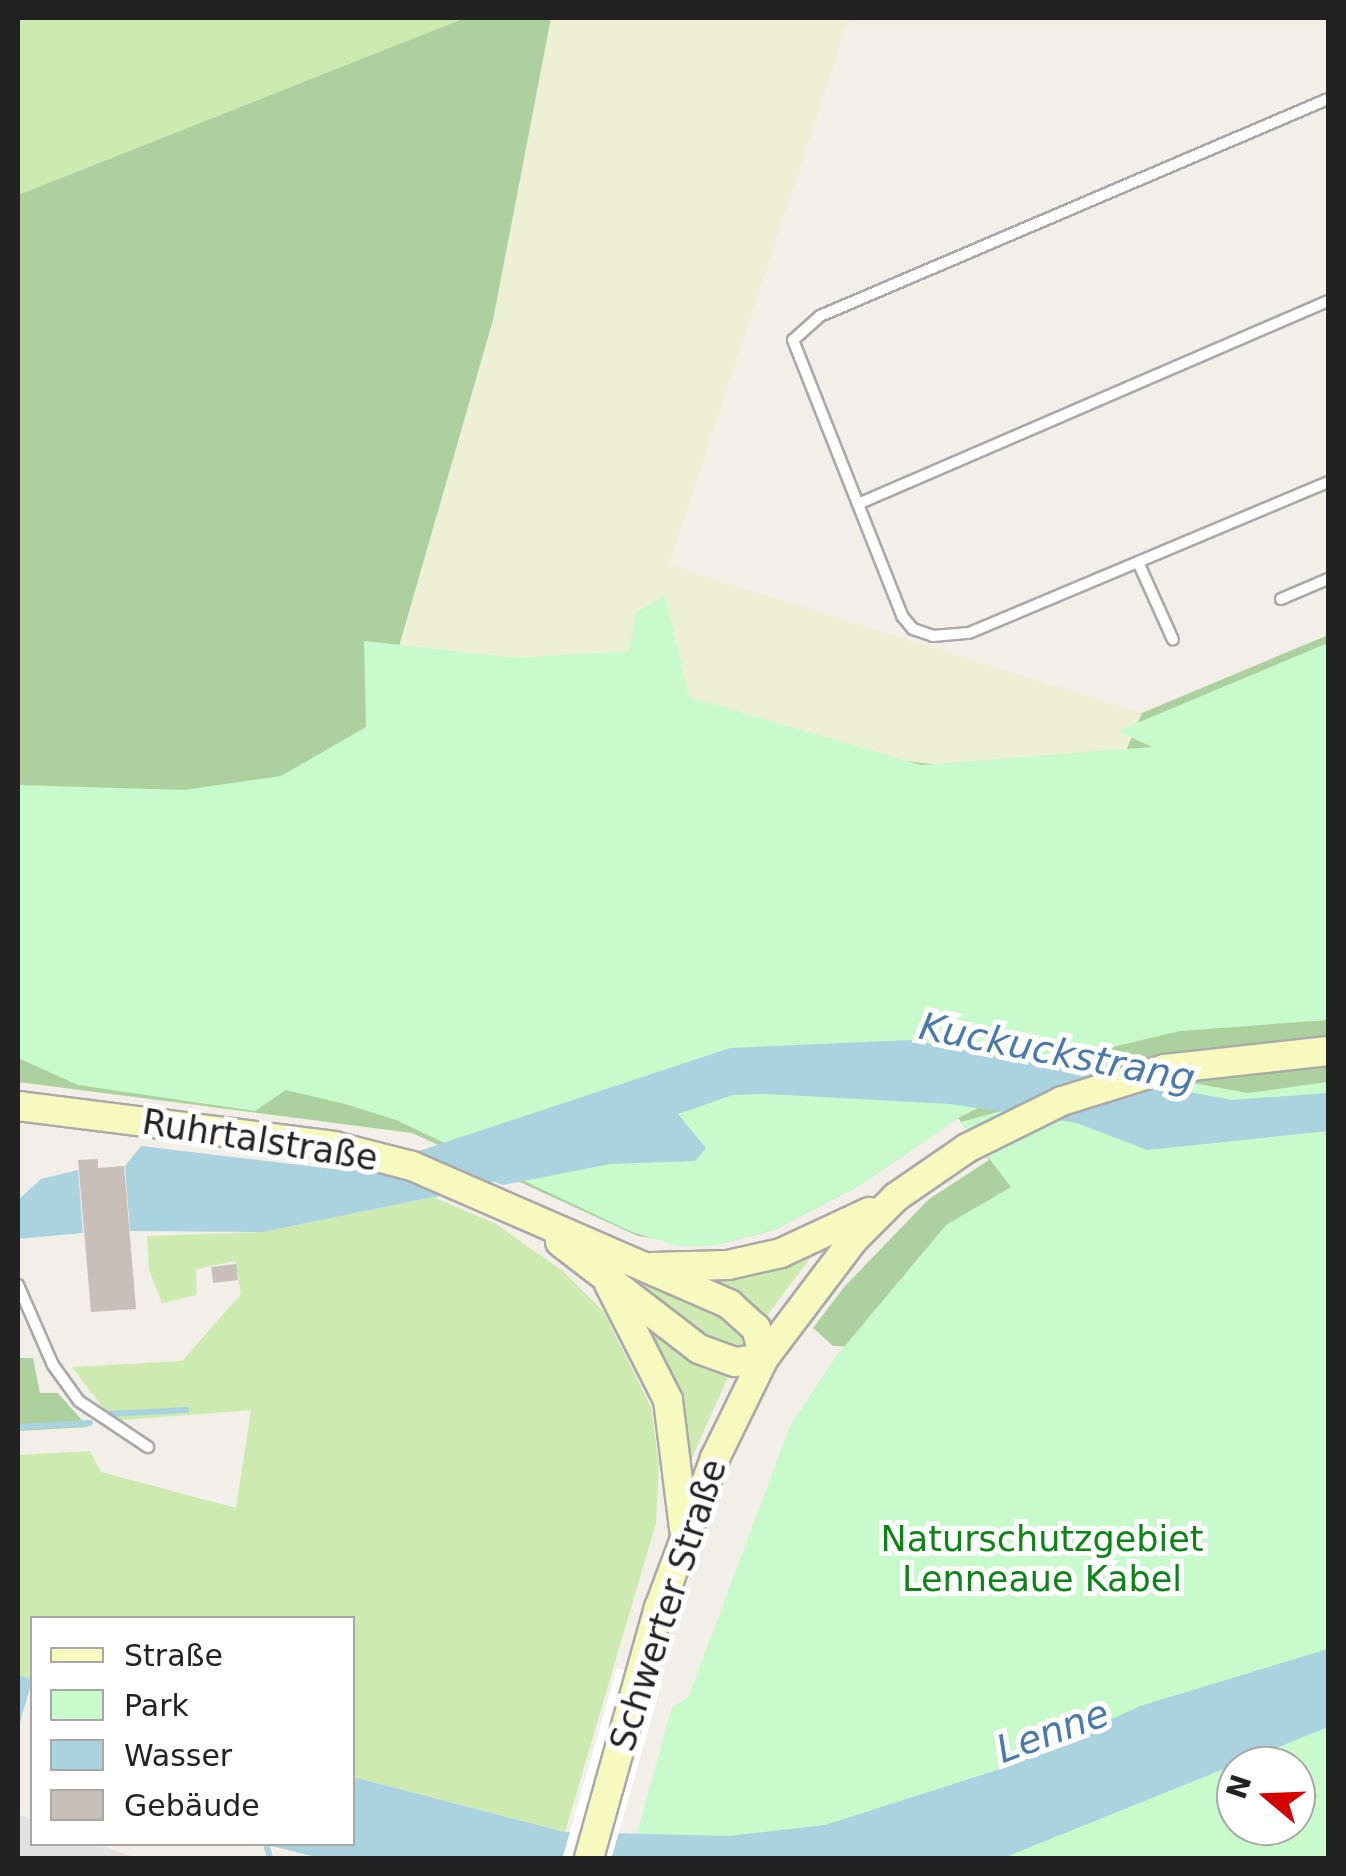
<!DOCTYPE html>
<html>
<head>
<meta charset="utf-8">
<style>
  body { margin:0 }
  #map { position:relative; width:1346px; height:1876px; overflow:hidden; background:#f2efe9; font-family:"DejaVu Sans",sans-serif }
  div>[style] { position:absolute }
  .farmland>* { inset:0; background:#eef0d5 }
  .grass>* { inset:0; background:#cdebb0 }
  .forest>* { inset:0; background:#add19e }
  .park>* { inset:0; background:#c8facc }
  .parking>* { inset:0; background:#e2e2e2 }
  .water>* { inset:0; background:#aad3df; transform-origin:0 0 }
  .pier>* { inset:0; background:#fff; transform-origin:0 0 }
  .stream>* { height:6px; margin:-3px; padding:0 3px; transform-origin:3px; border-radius:3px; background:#aad3df }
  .river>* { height:35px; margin:-17.5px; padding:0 17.5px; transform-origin:17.5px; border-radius:17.5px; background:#aad3df }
  .building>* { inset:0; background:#c7bfb8; transform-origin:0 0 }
  .roads { filter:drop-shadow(2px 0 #a9a9a9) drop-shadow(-2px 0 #a9a9a9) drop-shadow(0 2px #a9a9a9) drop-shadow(0 -2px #a9a9a9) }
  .service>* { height:10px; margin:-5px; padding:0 5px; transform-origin:5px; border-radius:5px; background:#fff }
  .secondary>* { height:28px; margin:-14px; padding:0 14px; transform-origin:14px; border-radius:14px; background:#f7fabf }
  span { translate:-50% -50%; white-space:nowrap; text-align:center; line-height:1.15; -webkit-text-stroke:10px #fff; paint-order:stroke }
  .street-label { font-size:35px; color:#222 }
  .park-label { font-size:35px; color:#0c8416 }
  .water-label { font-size:38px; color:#4a7aab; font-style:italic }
  .frame { position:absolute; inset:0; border:20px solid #222; pointer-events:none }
  .legend { position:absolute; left:30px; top:1616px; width:325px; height:230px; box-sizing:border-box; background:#fff; border:2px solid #a7a7a7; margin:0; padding:12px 18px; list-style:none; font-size:30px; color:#222 }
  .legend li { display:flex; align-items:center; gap:20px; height:50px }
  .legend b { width:50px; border:2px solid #a7a7a7 }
  .north { position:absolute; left:1216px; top:1746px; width:100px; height:100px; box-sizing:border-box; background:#fff; border:2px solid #a7a7a7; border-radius:50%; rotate:289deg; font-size:28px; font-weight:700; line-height:40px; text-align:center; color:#222 }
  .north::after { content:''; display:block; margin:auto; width:35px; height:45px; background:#d40000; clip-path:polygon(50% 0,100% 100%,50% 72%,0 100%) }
</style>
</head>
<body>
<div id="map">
  <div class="farmland">
    <i style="clip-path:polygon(551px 18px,849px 18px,669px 565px,1142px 713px,1125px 753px,946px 766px,874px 757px,724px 715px,643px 678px,398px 651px,493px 320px)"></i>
  </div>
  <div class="grass">
    <i style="clip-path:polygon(18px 18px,465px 18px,18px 195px)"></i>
    <i style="clip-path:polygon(433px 1197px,496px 1224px,563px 1271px,604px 1312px,651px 1407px,659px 1466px,656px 1523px,565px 1832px,353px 1777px,352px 1618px,32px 1618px,32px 1679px,18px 1675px,18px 1455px,90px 1451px,101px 1472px,236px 1508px,251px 1410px,113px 1421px,72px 1367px,182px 1361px,241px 1294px,235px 1261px,196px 1269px,197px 1295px,162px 1303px,149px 1270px,147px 1236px,263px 1232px)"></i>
    <i style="clip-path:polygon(817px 1249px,763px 1321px,697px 1275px)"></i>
    <i style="clip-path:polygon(618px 1272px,687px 1294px,745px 1328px,747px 1343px,726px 1353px)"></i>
    <i style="clip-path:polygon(645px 1320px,728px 1377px,691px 1460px,687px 1460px)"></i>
  </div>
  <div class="forest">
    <i style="clip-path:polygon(465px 18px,551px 18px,493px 320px,398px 650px,644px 678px,724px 715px,874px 757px,946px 766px,1125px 753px,1142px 713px,1328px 635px,1328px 1177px,885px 1347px,833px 1346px,813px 1328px,845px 1286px,929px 1199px,989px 1160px,958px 1118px,860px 1185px,774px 1230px,711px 1246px,638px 1236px,412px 1133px,18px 1082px,18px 195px)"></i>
    <i style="clip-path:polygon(18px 1358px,33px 1358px,40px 1393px,58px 1393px,88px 1427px,18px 1431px)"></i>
  </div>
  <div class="park">
    <i style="clip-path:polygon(665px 596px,689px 697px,921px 765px,1152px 747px,1118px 731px,1328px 643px,1328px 1020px,1180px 1031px,1092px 1052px,958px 1118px,860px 1185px,774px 1230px,711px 1246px,678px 1246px,632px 1232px,396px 1120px,345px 1104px,286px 1090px,255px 1111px,78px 1085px,18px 1058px,18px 785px,184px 790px,281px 776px,366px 727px,364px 641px,517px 658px,629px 651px,636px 612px)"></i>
    <i style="clip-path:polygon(evenodd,1138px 1073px,1248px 1093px,1328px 1082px,1328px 1858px,630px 1858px,672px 1707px,688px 1698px,790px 1426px,834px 1359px,946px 1225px,1011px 1187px,961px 1122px,1138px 1073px,1236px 1766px,1296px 1766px,1296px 1826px,1236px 1826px,1236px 1766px)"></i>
  </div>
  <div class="parking">
    <i style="clip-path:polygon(18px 1814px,32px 1820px,32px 1844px,97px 1844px,137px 1858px,18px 1858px)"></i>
  </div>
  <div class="water">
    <i style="clip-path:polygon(911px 1040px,1232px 1100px,1328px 1093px,1328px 1131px,1147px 1150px,1077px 1123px,950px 1104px,767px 1094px,733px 1095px,678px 1114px,706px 1148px,695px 1161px,610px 1164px,503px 1185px,416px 1152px,730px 1048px)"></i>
    <i style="clip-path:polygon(141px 1146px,350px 1171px,433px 1197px,263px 1232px,130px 1231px,125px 1166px)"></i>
    <i style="clip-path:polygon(78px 1170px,83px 1233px,18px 1239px,18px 1200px,41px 1179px)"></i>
    <i style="clip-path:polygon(1328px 1649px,1328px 1727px,1003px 1858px,320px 1858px,263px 1844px,352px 1844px,353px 1777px,565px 1832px,728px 1836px,825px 1825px,1013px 1765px,1140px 1706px)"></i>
    <i style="left:18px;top:1675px;width:15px;height:91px;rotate:16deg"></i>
  </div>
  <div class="pier">
    <i style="left:617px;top:1668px;width:47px;height:197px;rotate:16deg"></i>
  </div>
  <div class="stream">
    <i style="left:107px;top:1414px;width:79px;rotate:-2.9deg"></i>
    <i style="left:18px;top:1427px;width:72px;rotate:-3.2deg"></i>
    <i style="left:266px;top:1844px;width:15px;rotate:74deg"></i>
  </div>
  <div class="river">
    <i style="left:351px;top:1188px;width:82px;rotate:-6.3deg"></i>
    <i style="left:433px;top:1179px;width:81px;rotate:-15.1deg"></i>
  </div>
  <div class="building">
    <i style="clip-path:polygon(98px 1159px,98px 1168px,124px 1166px,136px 1309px,91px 1312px,78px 1160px)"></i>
    <i style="left:236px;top:1264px;width:16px;height:25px;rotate:83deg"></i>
  </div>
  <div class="roads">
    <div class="service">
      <i style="left:1328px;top:99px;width:552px;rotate:156.87deg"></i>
      <i style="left:820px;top:316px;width:36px;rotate:138deg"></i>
      <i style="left:793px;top:340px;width:297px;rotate:68.4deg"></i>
      <i style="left:902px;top:616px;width:17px;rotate:50deg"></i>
      <i style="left:913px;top:629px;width:21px;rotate:19deg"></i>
      <i style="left:933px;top:636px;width:36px;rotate:-5deg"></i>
      <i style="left:969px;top:633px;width:389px;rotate:-22.8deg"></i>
      <i style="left:858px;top:504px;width:512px;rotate:-23.36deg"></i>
      <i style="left:1138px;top:562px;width:85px;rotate:65.8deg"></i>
      <i style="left:1281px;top:599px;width:51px;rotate:-23.1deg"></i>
      <i style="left:18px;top:1285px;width:87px;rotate:66.4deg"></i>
      <i style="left:53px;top:1365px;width:44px;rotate:54.2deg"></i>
      <i style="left:79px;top:1401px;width:83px;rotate:33.7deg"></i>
    </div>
    <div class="secondary">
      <i style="left:18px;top:1106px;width:319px;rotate:7.2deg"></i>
      <i style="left:334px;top:1146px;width:81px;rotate:14.4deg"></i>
      <i style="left:412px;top:1166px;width:346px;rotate:23.5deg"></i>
      <i style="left:729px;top:1304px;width:36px;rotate:42deg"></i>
      <i style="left:756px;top:1328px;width:31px;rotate:75deg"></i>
      <i style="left:560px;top:1242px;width:175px;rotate:37.6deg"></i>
      <i style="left:699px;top:1349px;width:38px;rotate:20deg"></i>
      <i style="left:735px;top:1362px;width:29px;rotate:-8deg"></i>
      <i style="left:652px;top:1267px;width:76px;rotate:-1.5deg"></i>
      <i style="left:728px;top:1265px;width:54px;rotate:-12.8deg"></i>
      <i style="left:781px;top:1253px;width:97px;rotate:-25deg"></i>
      <i style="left:609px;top:1284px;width:130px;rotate:63deg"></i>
      <i style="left:668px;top:1400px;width:130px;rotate:82.9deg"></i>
      <i style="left:589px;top:1858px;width:260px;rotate:-74.4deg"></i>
      <i style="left:659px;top:1608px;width:160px;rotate:-69.5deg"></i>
      <i style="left:715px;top:1458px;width:111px;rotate:-63.9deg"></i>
      <i style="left:764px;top:1358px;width:149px;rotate:-52.9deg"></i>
      <i style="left:854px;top:1239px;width:59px;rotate:-45deg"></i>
      <i style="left:896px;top:1197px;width:86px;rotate:-34.6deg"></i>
      <i style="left:967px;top:1148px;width:106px;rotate:-26.3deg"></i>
      <i style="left:1062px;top:1101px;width:108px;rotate:-17.3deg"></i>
      <i style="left:1165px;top:1069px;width:164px;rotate:-6.3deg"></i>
    </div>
  </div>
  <div class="street-label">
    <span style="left:260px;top:1140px;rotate:9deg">Ruhrtalstraße</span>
    <span style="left:668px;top:1605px;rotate:-72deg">Schwerter Straße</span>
  </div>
  <div class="park-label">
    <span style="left:1042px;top:1559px">Naturschutzgebiet<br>Lenneaue Kabel</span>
  </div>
  <div class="water-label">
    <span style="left:1057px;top:1053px;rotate:11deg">Kuckuckstrang</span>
    <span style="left:1053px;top:1732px;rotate:-20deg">Lenne</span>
  </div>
  <div class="frame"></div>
  <ul class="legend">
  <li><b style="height:12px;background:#f7fabf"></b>Straße</li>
  <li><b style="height:28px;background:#c8facc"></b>Park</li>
  <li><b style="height:28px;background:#aad3df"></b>Wasser</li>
  <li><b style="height:28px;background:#c7bfb8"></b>Gebäude</li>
  </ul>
  <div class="north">N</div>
</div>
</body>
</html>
